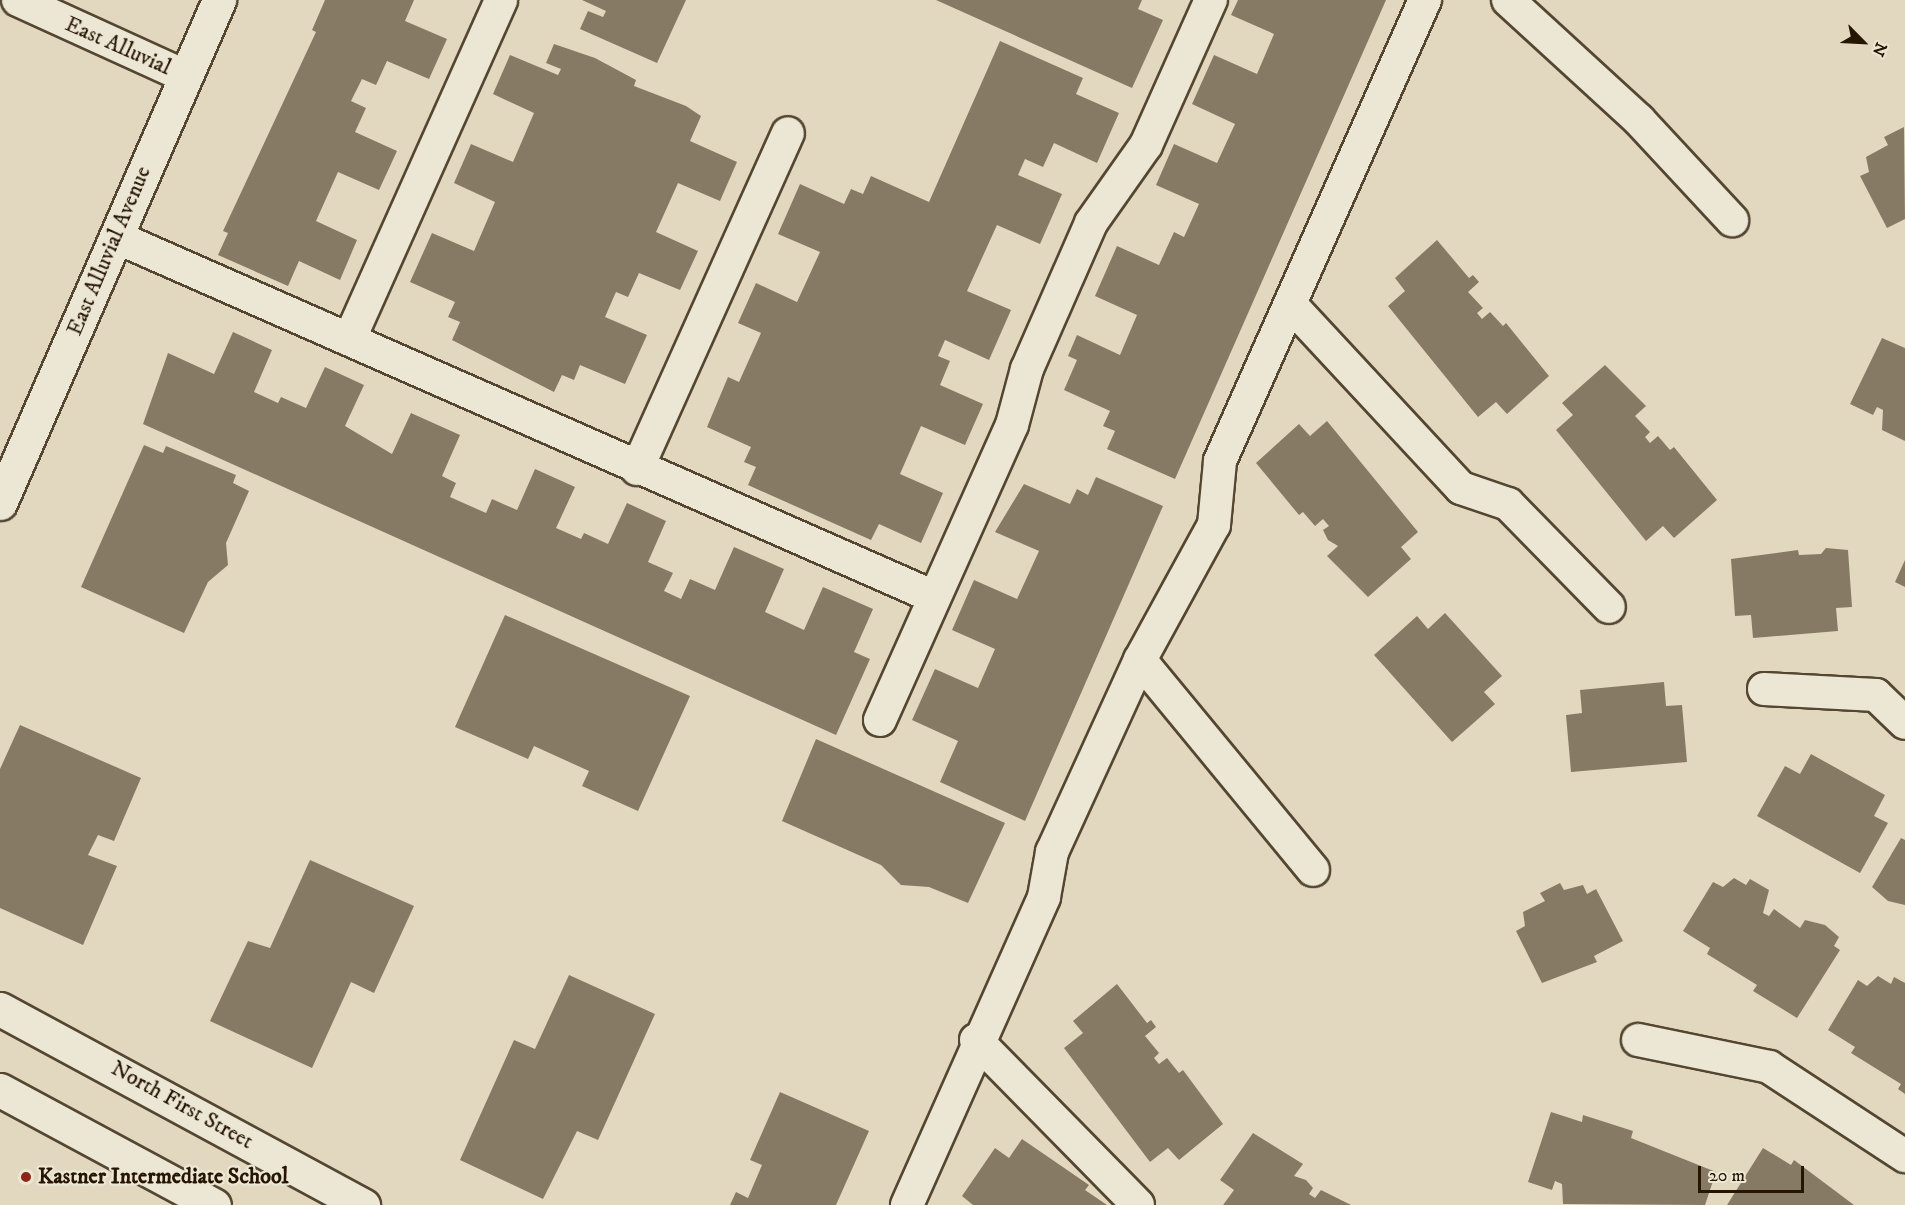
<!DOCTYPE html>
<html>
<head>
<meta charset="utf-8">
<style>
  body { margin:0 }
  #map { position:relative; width:1905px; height:1205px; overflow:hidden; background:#e1d8bf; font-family:"IM FELL DW Pica",serif }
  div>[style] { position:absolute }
  .building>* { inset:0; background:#877a64 }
  .roads { filter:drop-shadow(2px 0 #544630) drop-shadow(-2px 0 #544630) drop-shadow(0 2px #544630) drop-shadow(0 -2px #544630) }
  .minor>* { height:32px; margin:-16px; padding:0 16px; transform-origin:16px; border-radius:16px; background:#ece6d5 }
  .secondary>* { height:33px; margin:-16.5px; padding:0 16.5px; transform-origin:16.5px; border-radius:16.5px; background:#ece6d5 }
  .dots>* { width:16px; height:16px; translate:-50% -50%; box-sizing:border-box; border:3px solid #ece6d5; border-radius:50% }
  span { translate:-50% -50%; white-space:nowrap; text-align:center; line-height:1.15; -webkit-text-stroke:4.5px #ece6d5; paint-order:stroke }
  .street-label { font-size:22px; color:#251501 }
  .poi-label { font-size:22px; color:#251501; font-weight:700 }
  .left { translate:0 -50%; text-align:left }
  .north { position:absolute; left:1833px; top:12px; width:60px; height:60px; -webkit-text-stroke:4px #ece6d5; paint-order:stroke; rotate:114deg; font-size:16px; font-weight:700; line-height:24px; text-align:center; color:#251501 }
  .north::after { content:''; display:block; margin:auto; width:21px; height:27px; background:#251501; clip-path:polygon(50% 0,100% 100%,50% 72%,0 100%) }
  .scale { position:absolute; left:1698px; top:1166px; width:106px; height:27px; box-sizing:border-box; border:3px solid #251501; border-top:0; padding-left:8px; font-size:18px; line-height:21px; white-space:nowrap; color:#251501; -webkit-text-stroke:4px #ece6d5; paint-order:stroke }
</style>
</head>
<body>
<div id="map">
  <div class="building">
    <i style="clip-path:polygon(325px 0,414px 0,405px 21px,447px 39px,429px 79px,387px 61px,376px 85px,362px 79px,351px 101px,366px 108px,355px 132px,397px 151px,379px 190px,338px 172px,316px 221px,357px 240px,340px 280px,299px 261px,288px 286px,218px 255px,228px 233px,223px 231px,316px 32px,312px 30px)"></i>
    <i style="clip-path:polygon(582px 0,686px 0,657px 63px,580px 29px,588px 11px,603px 17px,606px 11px)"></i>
    <i style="clip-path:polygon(936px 0,1142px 0,1138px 9px,1163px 20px,1132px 88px)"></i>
    <i style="clip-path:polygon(1238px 0,1386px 0,1175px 479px,1107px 449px,1115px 431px,1103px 426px,1110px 411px,1064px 390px,1077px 360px,1068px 356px,1077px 335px,1120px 355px,1137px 315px,1095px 296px,1117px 246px,1159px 265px,1174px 232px,1184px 237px,1199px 204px,1156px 185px,1174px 144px,1217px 163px,1235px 124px,1192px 104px,1214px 55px,1257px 74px,1274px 34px,1231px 15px)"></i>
    <i style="clip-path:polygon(1000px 41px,1083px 78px,1076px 94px,1119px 113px,1097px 163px,1054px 143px,1043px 167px,1025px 159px,1018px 175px,1062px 194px,1040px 244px,997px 225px,967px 291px,1011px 310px,989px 360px,945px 340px,938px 356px,950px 361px,940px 385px,983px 404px,965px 445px,921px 426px,900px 474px,943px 493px,921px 543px,879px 524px,871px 540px,748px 485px,756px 467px,744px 462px,751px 447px,707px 427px,728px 377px,739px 382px,761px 333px,738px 323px,756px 283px,797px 302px,820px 252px,778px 234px,800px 184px,844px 204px,851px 189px,863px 194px,871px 176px,929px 202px)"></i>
    <i style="clip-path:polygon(554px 44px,595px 58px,636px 80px,634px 86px,686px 106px,701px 116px,690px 141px,737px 162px,720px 201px,678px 183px,656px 232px,698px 251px,680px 290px,639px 273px,628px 297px,616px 292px,605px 317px,647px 335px,625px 384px,580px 365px,574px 380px,562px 375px,554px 392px,452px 340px,460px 322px,448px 317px,455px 302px,410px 282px,432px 233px,474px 251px,495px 202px,454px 183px,471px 144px,513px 162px,534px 113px,493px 94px,510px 55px,558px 75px,561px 69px,546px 63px)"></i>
    <i style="clip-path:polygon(1904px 127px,1905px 219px,1887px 228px,1860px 176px,1869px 172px,1866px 157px,1888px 145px,1884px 137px)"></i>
    <i style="clip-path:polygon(1437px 240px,1469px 278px,1473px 275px,1479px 282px,1468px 292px,1483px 308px,1477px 313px,1482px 319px,1490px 312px,1503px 326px,1506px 323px,1549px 376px,1507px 414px,1496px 402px,1478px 417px,1388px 306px,1405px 291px,1395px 278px)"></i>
    <i style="clip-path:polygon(233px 332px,272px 350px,254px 392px,278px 403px,281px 397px,306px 408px,325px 367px,364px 385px,345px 426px,392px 454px,411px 413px,460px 435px,442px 476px,456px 483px,450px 497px,486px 513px,492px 499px,517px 510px,535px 469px,575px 487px,556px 528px,581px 539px,584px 533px,608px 544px,627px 503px,666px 521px,648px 562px,673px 573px,664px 591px,681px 599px,690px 579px,715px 590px,734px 547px,784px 569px,765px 612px,804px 630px,823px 587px,873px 609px,854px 652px,870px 659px,836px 735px,143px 424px,168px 353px,214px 374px)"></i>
    <i style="clip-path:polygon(1882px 338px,1905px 348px,1905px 441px,1882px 430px,1883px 410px,1877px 407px,1873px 415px,1850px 404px)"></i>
    <i style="clip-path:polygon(1605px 365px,1646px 406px,1635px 416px,1650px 432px,1645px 437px,1650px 443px,1658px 436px,1670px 450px,1674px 447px,1717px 500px,1674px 538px,1663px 526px,1646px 541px,1556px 430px,1573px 415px,1562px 403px)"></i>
    <i style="clip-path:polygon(1327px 421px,1418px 532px,1401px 547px,1411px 559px,1368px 597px,1327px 556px,1338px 546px,1328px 540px,1323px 530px,1329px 526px,1323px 519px,1315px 526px,1303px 512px,1299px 515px,1256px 463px,1299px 424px,1310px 436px)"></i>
    <i style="clip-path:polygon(144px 445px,163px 453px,166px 446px,236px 475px,233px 483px,249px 491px,226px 543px,228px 565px,208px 582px,184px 633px,81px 587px)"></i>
    <i style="clip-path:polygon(1096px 477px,1163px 506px,1025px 821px,940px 782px,958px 741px,912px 720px,935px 669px,978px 688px,995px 649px,952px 630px,974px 580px,1017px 599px,1039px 551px,995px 532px,1024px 484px,1070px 504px,1077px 489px,1088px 495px)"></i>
    <i style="clip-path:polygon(1826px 548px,1848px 550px,1852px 607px,1836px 608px,1838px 631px,1753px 638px,1751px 615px,1735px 616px,1731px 559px,1798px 550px,1799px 555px,1821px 554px)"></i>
    <i style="clip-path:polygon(1905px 560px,1905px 587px,1895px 582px)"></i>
    <i style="clip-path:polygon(1445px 613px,1502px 676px,1484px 692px,1495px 704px,1452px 742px,1374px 655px,1417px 616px,1428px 629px)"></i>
    <i style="clip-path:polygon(505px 615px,690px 696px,638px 811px,582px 786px,589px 771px,534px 746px,528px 759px,455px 727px)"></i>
    <i style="clip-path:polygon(1664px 682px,1666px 706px,1682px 705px,1687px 762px,1571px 772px,1566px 715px,1582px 713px,1580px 690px)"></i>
    <i style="clip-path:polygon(20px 725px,141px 778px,114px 841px,98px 835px,88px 855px,117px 866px,83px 945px,0 908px,0 769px)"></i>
    <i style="clip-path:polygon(816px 739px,1005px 823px,968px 903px,929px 887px,901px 885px,881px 865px,782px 821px)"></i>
    <i style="clip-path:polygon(1811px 754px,1885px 795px,1874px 816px,1888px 823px,1860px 873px,1757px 816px,1785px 766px,1800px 774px)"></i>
    <i style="clip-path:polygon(1901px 838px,1905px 840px,1905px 905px,1888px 901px,1872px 887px)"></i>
    <i style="clip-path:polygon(310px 860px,414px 906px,374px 993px,351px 982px,312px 1068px,210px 1021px,248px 941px,270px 948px)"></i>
    <i style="clip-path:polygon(1734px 878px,1746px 885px,1750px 879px,1769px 890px,1763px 913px,1769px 916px,1774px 909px,1800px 928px,1805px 920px,1825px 925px,1839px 937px,1834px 946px,1840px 950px,1797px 1018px,1753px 991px,1757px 985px,1707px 954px,1710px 948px,1683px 931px,1713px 882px,1723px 887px)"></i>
    <i style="clip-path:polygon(1560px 883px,1564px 890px,1583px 885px,1587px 894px,1596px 889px,1623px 941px,1594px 956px,1597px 962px,1542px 983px,1516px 931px,1525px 926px,1523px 912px,1545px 901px,1540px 893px)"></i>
    <i style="clip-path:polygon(569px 975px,655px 1014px,598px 1140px,577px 1131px,543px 1199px,460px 1160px,514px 1040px,535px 1049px)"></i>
    <i style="clip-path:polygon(1878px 976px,1891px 984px,1894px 977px,1905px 983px,1905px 1094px,1898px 1089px,1901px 1084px,1851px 1053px,1855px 1047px,1828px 1030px,1858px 980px,1867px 986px)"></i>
    <i style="clip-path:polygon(1117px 984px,1147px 1023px,1151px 1020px,1156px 1027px,1145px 1036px,1159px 1053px,1154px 1058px,1159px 1064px,1167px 1058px,1179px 1073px,1183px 1070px,1223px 1124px,1179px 1160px,1168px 1148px,1150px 1162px,1064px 1048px,1083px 1033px,1073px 1021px)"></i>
    <i style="clip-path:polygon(780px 1092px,869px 1131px,836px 1205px,730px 1205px,736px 1192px,748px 1198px,762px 1165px,750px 1160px)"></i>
    <i style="clip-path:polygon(1551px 1112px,1582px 1122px,1583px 1115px,1633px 1131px,1631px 1138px,1716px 1172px,1705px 1205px,1563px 1204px,1562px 1184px,1555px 1181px,1552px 1190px,1528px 1182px)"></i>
    <i style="clip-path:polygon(1253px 1133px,1303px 1164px,1294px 1176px,1306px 1180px,1313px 1188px,1309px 1194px,1315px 1198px,1321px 1190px,1351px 1205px,1223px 1205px,1234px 1190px,1220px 1180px)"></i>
    <i style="clip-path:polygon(1022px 1139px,1089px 1185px,1085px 1190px,1107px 1205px,973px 1205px,962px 1196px,995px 1148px,1009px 1158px)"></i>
    <i style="clip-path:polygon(1763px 1148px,1791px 1165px,1794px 1160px,1854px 1205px,1727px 1205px)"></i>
  </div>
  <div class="roads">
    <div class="minor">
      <i style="left:18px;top:0;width:183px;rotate:24.5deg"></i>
      <i style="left:1508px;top:0;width:178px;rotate:42.5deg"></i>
      <i style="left:1639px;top:120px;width:137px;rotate:47.1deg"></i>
      <i style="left:116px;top:237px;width:894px;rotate:23.75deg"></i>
      <i style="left:1290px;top:304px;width:251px;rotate:47.1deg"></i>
      <i style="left:1461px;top:488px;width:50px;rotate:18.8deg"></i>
      <i style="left:1508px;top:504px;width:144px;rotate:45.6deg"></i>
      <i style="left:350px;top:338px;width:370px;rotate:-65.9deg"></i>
      <i style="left:637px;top:469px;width:368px;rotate:-65.8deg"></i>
      <i style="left:1140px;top:660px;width:272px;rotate:50.5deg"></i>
      <i style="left:1764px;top:689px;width:112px;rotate:3.1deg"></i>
      <i style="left:1876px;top:695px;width:40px;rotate:44deg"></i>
      <i style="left:880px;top:720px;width:323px;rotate:-65.9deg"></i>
      <i style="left:1012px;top:425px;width:58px;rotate:-75deg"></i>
      <i style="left:1027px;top:369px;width:159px;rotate:-66.3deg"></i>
      <i style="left:1091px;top:223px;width:95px;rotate:-54.8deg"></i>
      <i style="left:1146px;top:145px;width:159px;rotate:-65.9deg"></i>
      <i style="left:976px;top:1040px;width:231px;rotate:45.5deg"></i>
      <i style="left:1638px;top:1040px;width:134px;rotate:11.6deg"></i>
      <i style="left:1769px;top:1067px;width:163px;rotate:33.2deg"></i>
      <i style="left:907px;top:1205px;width:337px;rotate:-66deg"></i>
      <i style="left:1044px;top:897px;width:46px;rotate:-79.9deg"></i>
      <i style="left:1052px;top:852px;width:211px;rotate:-65.4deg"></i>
      <i style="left:1140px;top:660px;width:154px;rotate:-61.3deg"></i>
      <i style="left:1214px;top:525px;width:64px;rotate:-84.6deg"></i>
      <i style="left:1220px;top:461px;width:505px;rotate:-66.03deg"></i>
    </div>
    <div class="secondary">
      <i style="left:0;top:503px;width:549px;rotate:-66.47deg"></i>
      <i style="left:0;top:1009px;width:413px;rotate:28.4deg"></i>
      <i style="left:0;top:1090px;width:243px;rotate:28.3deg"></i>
    </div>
  </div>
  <div class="dots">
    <i style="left:26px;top:1177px;background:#8f2418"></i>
  </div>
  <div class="street-label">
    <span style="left:118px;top:46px;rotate:24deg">East Alluvial</span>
    <span style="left:109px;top:251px;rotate:-67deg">East Alluvial Avenue</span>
    <span style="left:182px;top:1105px;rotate:29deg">North First Street</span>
  </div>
  <div class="poi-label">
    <span class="left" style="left:38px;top:1177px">Kastner Intermediate School</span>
  </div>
  <div class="north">N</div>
  <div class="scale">20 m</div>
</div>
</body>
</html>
